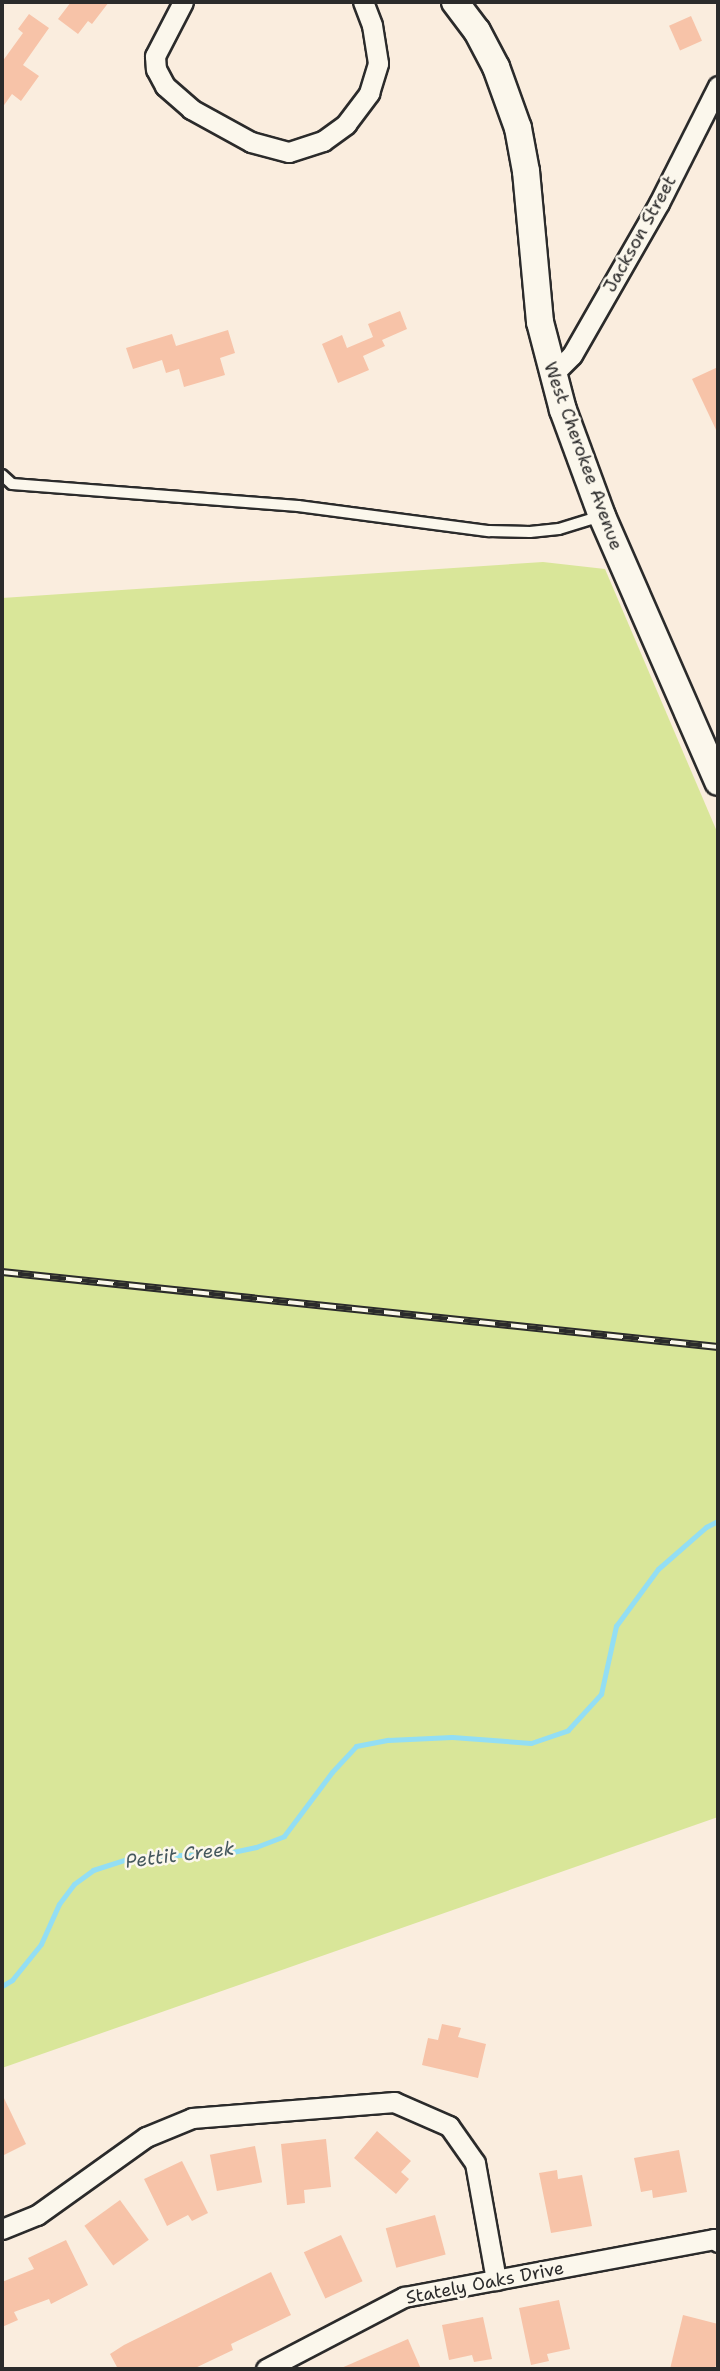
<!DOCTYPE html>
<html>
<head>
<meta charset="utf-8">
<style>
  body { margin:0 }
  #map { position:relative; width:720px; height:2371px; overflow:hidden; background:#faedde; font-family:"Shantell Sans",sans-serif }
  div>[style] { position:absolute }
  .green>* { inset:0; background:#d9e699 }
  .stream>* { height:5px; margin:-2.5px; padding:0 2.5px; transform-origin:2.5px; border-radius:2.5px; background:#93def4 }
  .building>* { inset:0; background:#f7c3a8; transform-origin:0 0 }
  .roads { filter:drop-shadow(2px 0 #2b2b2b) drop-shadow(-2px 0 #2b2b2b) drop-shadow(0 2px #2b2b2b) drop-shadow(0 -2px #2b2b2b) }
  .service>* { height:10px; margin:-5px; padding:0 5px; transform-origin:5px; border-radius:5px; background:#fbf7ec }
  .minor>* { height:19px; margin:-9.5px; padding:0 9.5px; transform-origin:9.5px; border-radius:9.5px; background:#fbf7ec }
  .secondary>* { height:26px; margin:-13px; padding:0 13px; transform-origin:13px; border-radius:13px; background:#fbf7ec }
  .rail>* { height:8px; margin-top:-4px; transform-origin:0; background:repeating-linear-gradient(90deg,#fbf7ec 0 16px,#2b2b2b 0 32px); box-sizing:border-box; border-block:2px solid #2b2b2b }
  span { translate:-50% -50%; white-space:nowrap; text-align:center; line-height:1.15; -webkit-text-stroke:5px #fbf7ec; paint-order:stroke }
  .street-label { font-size:18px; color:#2b2b2b }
  .water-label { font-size:19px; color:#45585d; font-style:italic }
  .frame { position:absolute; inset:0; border:4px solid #2b2b2b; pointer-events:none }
</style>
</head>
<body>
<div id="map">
  <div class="green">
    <i style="clip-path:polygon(543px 562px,605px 569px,718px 834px,718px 1817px,2px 2068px,2px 598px)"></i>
  </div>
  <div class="stream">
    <i style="left:2px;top:1986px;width:12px;rotate:-31deg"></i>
    <i style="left:12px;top:1980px;width:46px;rotate:-51.1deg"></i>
    <i style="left:41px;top:1944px;width:44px;rotate:-65.8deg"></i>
    <i style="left:59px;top:1904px;width:25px;rotate:-53deg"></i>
    <i style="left:74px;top:1884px;width:24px;rotate:-36deg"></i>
    <i style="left:93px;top:1870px;width:42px;rotate:-18deg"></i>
    <i style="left:133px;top:1857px;width:95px;rotate:-2.4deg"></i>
    <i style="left:228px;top:1853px;width:29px;rotate:-12deg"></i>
    <i style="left:256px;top:1847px;width:30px;rotate:-21deg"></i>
    <i style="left:284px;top:1836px;width:80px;rotate:-53.1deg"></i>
    <i style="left:332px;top:1772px;width:35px;rotate:-47deg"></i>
    <i style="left:356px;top:1746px;width:33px;rotate:-11deg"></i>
    <i style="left:388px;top:1740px;width:64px;rotate:-2.7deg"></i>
    <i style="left:452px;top:1737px;width:79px;rotate:4.3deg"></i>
    <i style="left:531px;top:1743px;width:39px;rotate:-19deg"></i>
    <i style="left:568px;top:1730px;width:49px;rotate:-47.5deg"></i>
    <i style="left:601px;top:1694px;width:70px;rotate:-77.6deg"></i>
    <i style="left:616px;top:1626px;width:71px;rotate:-53.6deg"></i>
    <i style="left:658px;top:1569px;width:64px;rotate:-41.2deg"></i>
    <i style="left:706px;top:1527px;width:13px;rotate:-27deg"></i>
  </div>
  <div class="building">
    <i style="clip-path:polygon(71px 2px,109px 2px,92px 24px,88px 21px,78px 34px,58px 19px)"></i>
    <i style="clip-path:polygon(29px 14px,49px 28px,23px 65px,39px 76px,21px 101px,12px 94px,2px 108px,2px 62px,23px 33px,18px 29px)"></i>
    <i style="left:691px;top:16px;width:27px;height:24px;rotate:66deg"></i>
    <i style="clip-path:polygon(400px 311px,407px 329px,382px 340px,385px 346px,363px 356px,369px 370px,338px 383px,322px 344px,342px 335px,347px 348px,373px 337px,368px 324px)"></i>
    <i style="clip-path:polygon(228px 330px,235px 353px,220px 358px,225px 375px,184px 387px,179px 369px,166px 373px,162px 360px,133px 369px,126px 348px,172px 334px,176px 346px)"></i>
    <i style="clip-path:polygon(718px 367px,718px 434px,692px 379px)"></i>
    <i style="clip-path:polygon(442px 2024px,461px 2028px,458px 2037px,486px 2044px,478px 2078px,422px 2065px,428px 2038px,438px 2040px)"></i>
    <i style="clip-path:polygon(2px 2094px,26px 2144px,2px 2156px)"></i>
    <i style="clip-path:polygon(377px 2131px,411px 2161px,401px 2172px,409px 2179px,396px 2194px,354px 2158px)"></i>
    <i style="clip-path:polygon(326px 2139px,331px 2187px,304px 2190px,305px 2203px,287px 2205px,281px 2144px)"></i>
    <i style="left:255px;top:2146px;width:37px;height:46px;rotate:79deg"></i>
    <i style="clip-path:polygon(679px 2150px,687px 2192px,653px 2198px,652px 2190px,641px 2192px,634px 2158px)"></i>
    <i style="clip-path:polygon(182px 2161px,208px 2213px,192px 2221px,188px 2215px,167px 2226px,144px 2179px)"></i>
    <i style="clip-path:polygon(557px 2170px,558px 2179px,582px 2175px,592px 2226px,551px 2233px,539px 2173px)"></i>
    <i style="left:120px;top:2200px;width:49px;height:44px;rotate:54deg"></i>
    <i style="left:435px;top:2215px;width:41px;height:51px;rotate:75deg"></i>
    <i style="left:341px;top:2235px;width:51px;height:41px;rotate:65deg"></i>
    <i style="clip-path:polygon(66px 2240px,88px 2285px,51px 2304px,49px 2299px,14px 2312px,18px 2320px,2px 2327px,2px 2282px,34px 2269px,28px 2258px)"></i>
    <i style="clip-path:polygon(271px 2272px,291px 2315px,231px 2344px,233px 2350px,193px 2369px,118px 2369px,110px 2354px,124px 2345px)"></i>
    <i style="clip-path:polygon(559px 2300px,570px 2349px,547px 2354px,549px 2361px,531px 2365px,519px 2308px)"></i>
    <i style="clip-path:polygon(683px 2315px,718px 2324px,718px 2355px,715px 2369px,670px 2369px)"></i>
    <i style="clip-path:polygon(483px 2317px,492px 2359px,474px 2362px,472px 2355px,449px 2360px,442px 2325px)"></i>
    <i style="clip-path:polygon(408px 2339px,421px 2369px,339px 2369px)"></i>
  </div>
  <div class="roads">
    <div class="service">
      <i style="left:2px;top:475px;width:13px;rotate:42deg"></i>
      <i style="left:12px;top:484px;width:287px;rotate:4.4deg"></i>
      <i style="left:298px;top:506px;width:193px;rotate:7.5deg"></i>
      <i style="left:489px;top:531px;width:41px;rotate:1.4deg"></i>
      <i style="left:530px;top:532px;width:29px;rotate:-6deg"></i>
      <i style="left:559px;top:529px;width:44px;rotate:-17.2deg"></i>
    </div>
    <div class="minor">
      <i style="left:183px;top:2px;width:61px;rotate:117.4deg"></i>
      <i style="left:155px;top:56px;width:13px;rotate:86deg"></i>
      <i style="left:156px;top:69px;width:19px;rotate:62deg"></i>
      <i style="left:165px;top:86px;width:35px;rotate:41deg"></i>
      <i style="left:191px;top:109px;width:68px;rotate:28.8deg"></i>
      <i style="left:251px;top:142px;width:39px;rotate:15deg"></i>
      <i style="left:289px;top:152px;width:36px;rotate:-18deg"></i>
      <i style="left:323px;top:141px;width:29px;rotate:-36deg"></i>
      <i style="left:346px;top:124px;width:39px;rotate:-53deg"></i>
      <i style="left:369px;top:93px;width:31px;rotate:-73deg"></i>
      <i style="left:378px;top:63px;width:38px;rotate:-99deg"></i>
      <i style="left:372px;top:25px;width:25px;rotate:-111deg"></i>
      <i style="left:552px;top:375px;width:28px;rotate:-45deg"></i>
      <i style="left:572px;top:355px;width:175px;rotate:-60.2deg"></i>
      <i style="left:659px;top:203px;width:131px;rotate:-63.2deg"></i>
      <i style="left:2px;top:2229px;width:38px;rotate:-22deg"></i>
      <i style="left:37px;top:2215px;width:134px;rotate:-35.6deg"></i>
      <i style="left:146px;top:2137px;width:50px;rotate:-22.4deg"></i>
      <i style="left:192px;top:2118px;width:203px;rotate:-4.5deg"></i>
      <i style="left:394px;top:2102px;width:60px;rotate:23.6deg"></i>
      <i style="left:449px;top:2126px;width:45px;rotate:54.9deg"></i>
      <i style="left:475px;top:2163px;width:119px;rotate:79.8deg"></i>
      <i style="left:266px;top:2369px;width:156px;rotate:-27.6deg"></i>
      <i style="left:404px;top:2297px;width:315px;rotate:-10.6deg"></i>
      <i style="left:714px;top:2239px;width:5px;rotate:37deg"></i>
    </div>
    <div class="secondary">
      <i style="left:455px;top:2px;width:36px;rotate:53deg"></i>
      <i style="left:477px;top:31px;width:41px;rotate:62.2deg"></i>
      <i style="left:496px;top:67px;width:65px;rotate:70.2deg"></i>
      <i style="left:518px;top:128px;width:44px;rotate:79.5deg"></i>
      <i style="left:526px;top:171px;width:152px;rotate:84.7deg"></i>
      <i style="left:540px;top:322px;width:91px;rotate:75.4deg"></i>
      <i style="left:563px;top:410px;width:113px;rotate:69.8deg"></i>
      <i style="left:602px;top:516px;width:290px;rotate:66.4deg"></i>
    </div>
  </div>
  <div class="rail">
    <i style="left:2px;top:1272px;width:720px;rotate:5.98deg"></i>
  </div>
  <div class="street-label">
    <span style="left:640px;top:234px;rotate:-61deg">Jackson Street</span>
    <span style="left:583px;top:456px;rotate:70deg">West Cherokee Avenue</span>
    <span style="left:485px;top:2283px;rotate:-11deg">Stately Oaks Drive</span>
  </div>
  <div class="water-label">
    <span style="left:180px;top:1855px;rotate:-7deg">Pettit Creek</span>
  </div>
  <div class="frame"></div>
</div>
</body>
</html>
